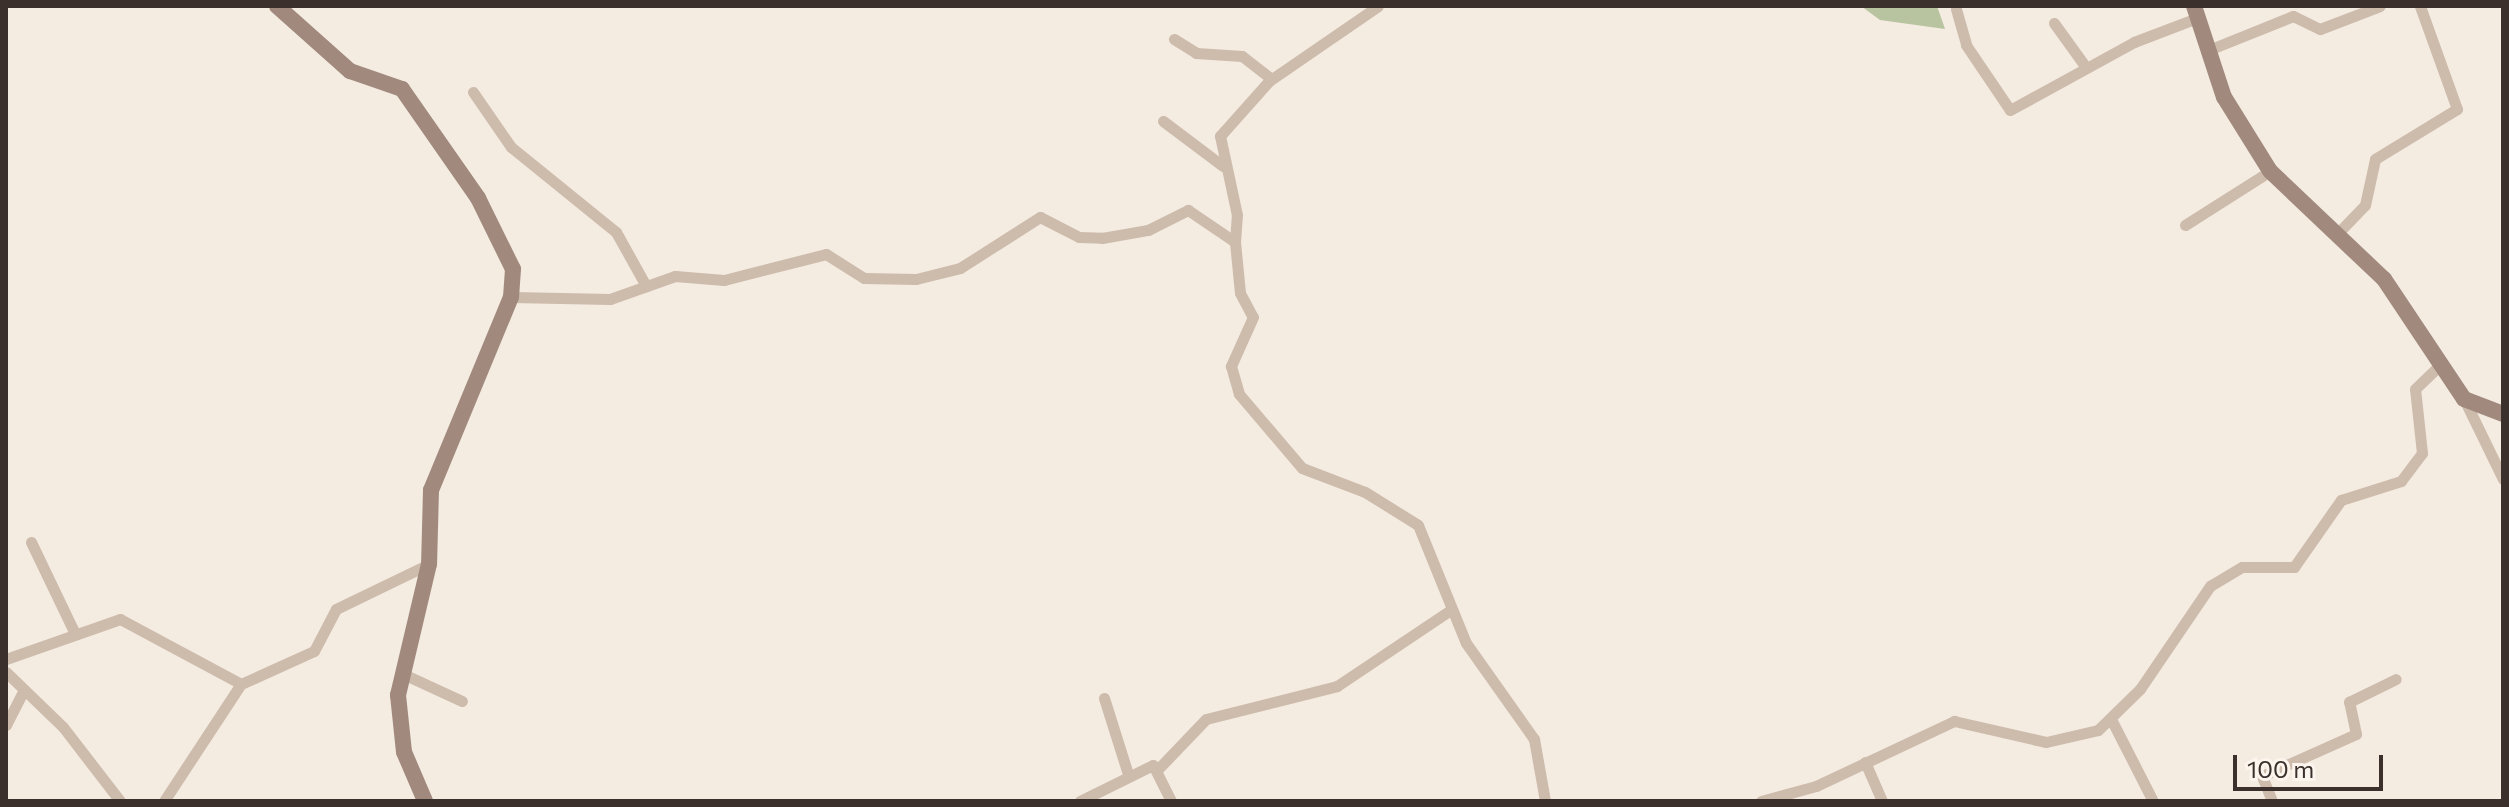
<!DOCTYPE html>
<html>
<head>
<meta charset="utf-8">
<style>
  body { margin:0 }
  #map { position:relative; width:2509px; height:807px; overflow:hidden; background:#f4ebe1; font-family:Commissioner,sans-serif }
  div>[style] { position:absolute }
  .green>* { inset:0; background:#b8c4a0 }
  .street>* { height:11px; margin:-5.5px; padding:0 5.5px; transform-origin:5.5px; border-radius:5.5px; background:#cdbbac }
  .secondary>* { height:16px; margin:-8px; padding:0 8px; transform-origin:8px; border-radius:8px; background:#a18a7d }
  span { translate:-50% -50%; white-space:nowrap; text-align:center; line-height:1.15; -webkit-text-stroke:8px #fbf5ee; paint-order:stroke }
  .frame { position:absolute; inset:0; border:8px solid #3b302b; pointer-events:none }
  .scale { position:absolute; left:2233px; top:755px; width:150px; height:36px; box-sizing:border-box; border:4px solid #3b302b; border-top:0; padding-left:10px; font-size:24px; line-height:28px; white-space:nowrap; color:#3b302b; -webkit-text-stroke:6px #fbf5ee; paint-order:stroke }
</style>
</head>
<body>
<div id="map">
  <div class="green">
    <i style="clip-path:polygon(1861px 6px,1937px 6px,1945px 29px,1880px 20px)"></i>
  </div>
  <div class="street">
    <i style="left:1956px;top:9px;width:37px;rotate:74deg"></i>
    <i style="left:1966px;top:45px;width:78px;rotate:55.9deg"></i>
    <i style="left:2010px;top:110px;width:141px;rotate:-28.7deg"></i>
    <i style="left:2134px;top:42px;width:67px;rotate:-20.9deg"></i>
    <i style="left:2054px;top:23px;width:53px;rotate:54.2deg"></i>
    <i style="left:1174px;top:39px;width:26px;rotate:32deg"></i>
    <i style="left:1196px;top:53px;width:46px;rotate:3.7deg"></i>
    <i style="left:1242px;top:56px;width:37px;rotate:38deg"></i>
    <i style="left:2206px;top:51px;width:94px;rotate:-21.9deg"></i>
    <i style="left:2293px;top:16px;width:30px;rotate:26deg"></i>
    <i style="left:2320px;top:29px;width:64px;rotate:-21deg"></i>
    <i style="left:473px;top:92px;width:67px;rotate:55.4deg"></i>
    <i style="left:511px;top:147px;width:135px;rotate:39deg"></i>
    <i style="left:616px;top:232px;width:62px;rotate:60.9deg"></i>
    <i style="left:1163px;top:121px;width:75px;rotate:36.9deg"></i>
    <i style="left:2185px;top:225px;width:101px;rotate:-32.4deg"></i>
    <i style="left:2337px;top:234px;width:40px;rotate:-46deg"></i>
    <i style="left:2365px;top:205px;width:47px;rotate:-77.7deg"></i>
    <i style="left:2375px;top:159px;width:96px;rotate:-31.4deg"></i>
    <i style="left:2457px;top:109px;width:109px;rotate:-109.8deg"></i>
    <i style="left:1235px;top:242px;width:27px;rotate:-86deg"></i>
    <i style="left:1237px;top:215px;width:81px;rotate:-102.1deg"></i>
    <i style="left:1220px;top:136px;width:74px;rotate:-48.3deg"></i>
    <i style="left:1269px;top:81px;width:132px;rotate:-34.5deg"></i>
    <i style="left:511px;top:297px;width:99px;rotate:1.2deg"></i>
    <i style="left:610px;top:299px;width:69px;rotate:-19.5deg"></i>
    <i style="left:675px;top:276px;width:49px;rotate:4.7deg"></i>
    <i style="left:724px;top:280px;width:105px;rotate:-14.3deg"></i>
    <i style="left:826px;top:254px;width:45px;rotate:32.3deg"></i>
    <i style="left:864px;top:278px;width:52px;rotate:1.1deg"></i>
    <i style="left:916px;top:279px;width:45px;rotate:-14deg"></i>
    <i style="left:960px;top:268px;width:95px;rotate:-32.5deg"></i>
    <i style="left:1040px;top:217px;width:44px;rotate:27.1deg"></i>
    <i style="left:1079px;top:237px;width:23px;rotate:2deg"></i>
    <i style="left:1102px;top:238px;width:47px;rotate:-9.9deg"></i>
    <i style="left:1148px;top:230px;width:45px;rotate:-26.6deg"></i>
    <i style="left:1188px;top:210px;width:57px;rotate:34.2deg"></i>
    <i style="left:1235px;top:242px;width:51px;rotate:84.4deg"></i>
    <i style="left:1240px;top:293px;width:27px;rotate:62deg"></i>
    <i style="left:1253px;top:317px;width:54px;rotate:114.2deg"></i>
    <i style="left:1231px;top:366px;width:29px;rotate:74deg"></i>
    <i style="left:1239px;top:394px;width:97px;rotate:49.6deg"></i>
    <i style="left:1302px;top:468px;width:67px;rotate:20.9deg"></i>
    <i style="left:1365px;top:492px;width:62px;rotate:31.9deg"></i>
    <i style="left:1418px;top:525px;width:127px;rotate:67.9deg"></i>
    <i style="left:1466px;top:643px;width:118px;rotate:54.7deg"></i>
    <i style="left:1534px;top:739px;width:63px;rotate:79.9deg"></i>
    <i style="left:2464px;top:399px;width:89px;rotate:64deg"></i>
    <i style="left:31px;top:542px;width:102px;rotate:64.4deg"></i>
    <i style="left:6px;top:659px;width:121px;rotate:-19.3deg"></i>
    <i style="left:120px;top:619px;width:137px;rotate:28.2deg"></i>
    <i style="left:241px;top:684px;width:80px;rotate:-24.3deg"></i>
    <i style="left:314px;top:651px;width:47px;rotate:-62.4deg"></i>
    <i style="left:336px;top:609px;width:103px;rotate:-25.8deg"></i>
    <i style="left:6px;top:672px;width:79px;rotate:44deg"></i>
    <i style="left:63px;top:727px;width:93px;rotate:52.4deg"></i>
    <i style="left:401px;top:673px;width:67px;rotate:24.7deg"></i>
    <i style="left:1104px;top:698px;width:80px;rotate:72.5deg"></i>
    <i style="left:2111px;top:719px;width:92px;rotate:62.9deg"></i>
    <i style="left:6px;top:725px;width:35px;rotate:-63deg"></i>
    <i style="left:1865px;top:762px;width:43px;rotate:66.4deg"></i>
    <i style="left:1159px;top:768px;width:68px;rotate:-46.2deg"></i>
    <i style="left:1206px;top:719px;width:135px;rotate:-14.1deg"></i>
    <i style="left:1337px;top:686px;width:138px;rotate:-33.8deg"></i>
    <i style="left:164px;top:801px;width:140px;rotate:-56.7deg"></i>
    <i style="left:1080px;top:801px;width:81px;rotate:-26.3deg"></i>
    <i style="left:1153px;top:765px;width:40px;rotate:63.4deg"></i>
    <i style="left:1761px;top:801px;width:57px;rotate:-15.3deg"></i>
    <i style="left:1816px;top:786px;width:153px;rotate:-25.2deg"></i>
    <i style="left:1954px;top:721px;width:94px;rotate:12.9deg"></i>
    <i style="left:2046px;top:742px;width:53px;rotate:-13deg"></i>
    <i style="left:2098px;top:730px;width:59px;rotate:-44.3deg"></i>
    <i style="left:2140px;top:689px;width:125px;rotate:-55.8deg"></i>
    <i style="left:2210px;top:586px;width:37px;rotate:-31deg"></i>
    <i style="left:2242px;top:567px;width:52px"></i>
    <i style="left:2294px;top:567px;width:82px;rotate:-55deg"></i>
    <i style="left:2341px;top:500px;width:63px;rotate:-17.6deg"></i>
    <i style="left:2401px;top:481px;width:35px;rotate:-53deg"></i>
    <i style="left:2422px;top:453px;width:64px;rotate:-96.2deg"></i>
    <i style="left:2415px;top:389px;width:36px;rotate:-44deg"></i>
    <i style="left:2272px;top:801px;width:27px;rotate:-112deg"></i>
    <i style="left:2262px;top:776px;width:103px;rotate:-24.1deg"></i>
    <i style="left:2356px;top:734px;width:33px;rotate:-102deg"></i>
    <i style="left:2349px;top:702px;width:52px;rotate:-26.1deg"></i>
  </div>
  <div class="secondary">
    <i style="left:277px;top:6px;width:98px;rotate:41.7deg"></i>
    <i style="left:350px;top:71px;width:55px;rotate:19.1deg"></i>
    <i style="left:402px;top:89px;width:133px;rotate:55.1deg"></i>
    <i style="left:478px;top:198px;width:79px;rotate:63.8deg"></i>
    <i style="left:513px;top:269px;width:28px;rotate:94deg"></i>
    <i style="left:511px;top:297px;width:209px;rotate:112.5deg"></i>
    <i style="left:431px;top:490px;width:74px;rotate:91.5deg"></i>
    <i style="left:429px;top:564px;width:135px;rotate:103.3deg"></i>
    <i style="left:398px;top:695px;width:57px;rotate:84deg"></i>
    <i style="left:404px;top:752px;width:53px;rotate:66.8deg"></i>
    <i style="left:2194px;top:6px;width:96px;rotate:71.8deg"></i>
    <i style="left:2224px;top:97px;width:87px;rotate:58.1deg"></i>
    <i style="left:2270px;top:171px;width:157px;rotate:43.5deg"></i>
    <i style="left:2384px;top:279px;width:144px;rotate:56.3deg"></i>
    <i style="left:2464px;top:399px;width:42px;rotate:21deg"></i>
  </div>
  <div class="frame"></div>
  <div class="scale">100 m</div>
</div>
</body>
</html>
